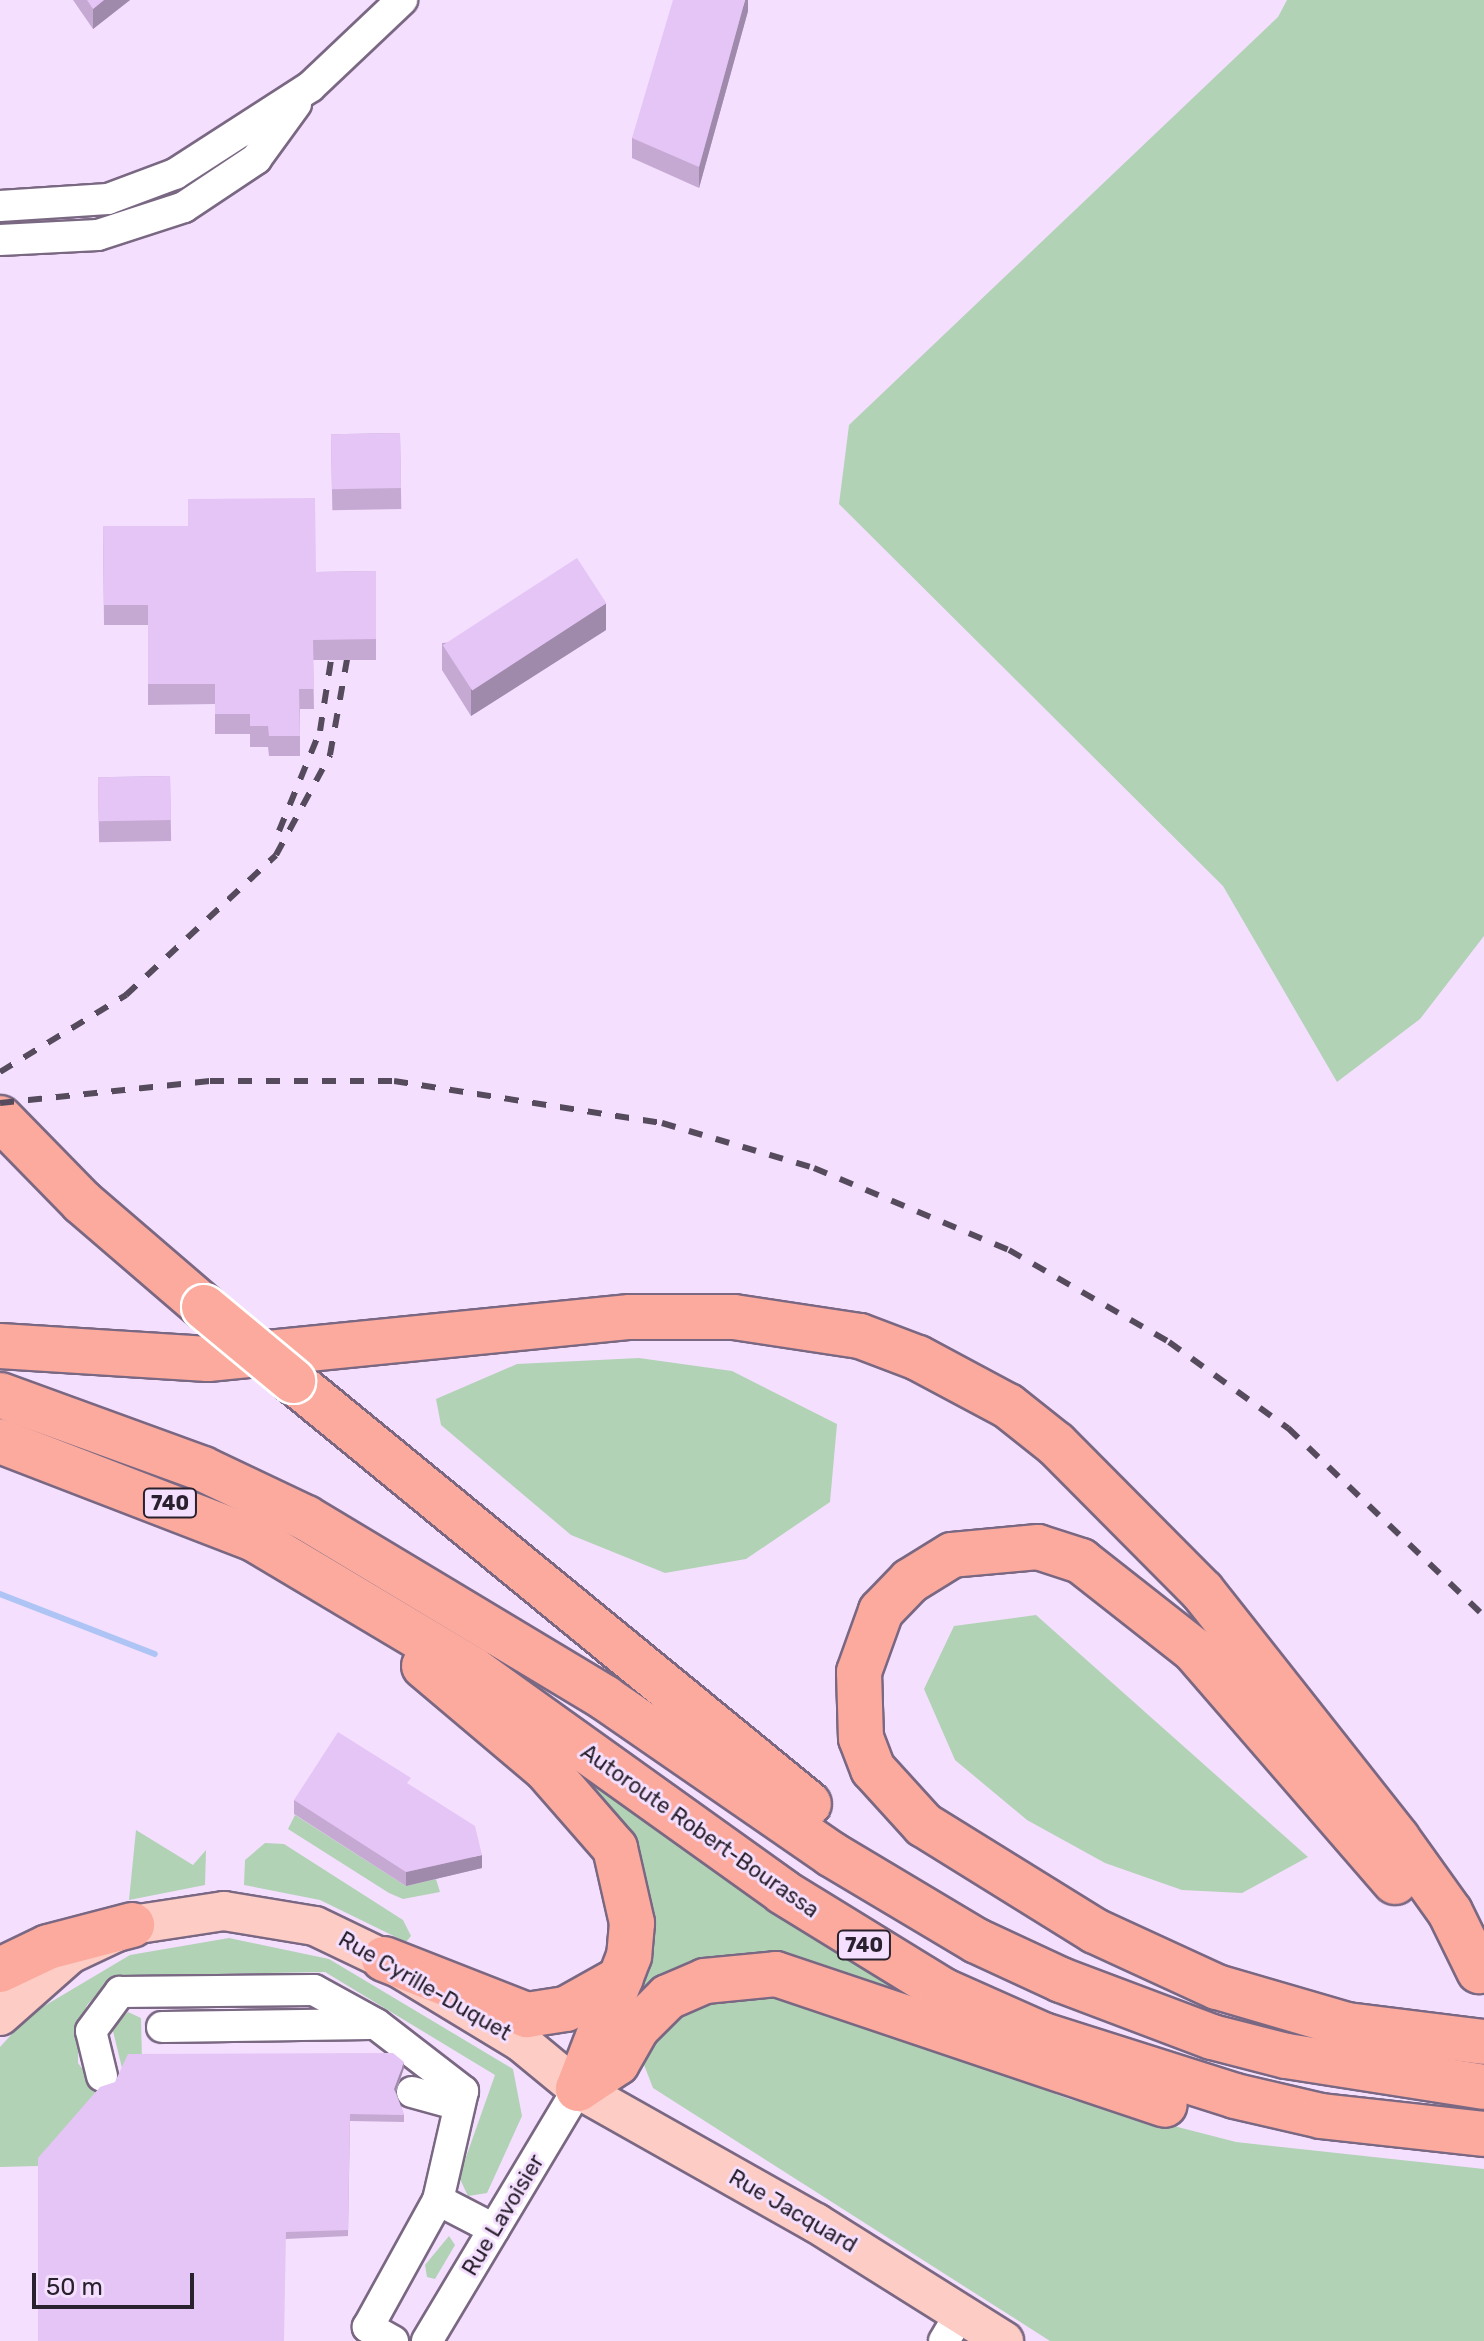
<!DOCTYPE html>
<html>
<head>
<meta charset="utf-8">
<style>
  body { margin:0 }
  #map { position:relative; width:1484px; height:2341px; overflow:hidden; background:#f4dfff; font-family:Rubik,sans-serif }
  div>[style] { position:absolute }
  .green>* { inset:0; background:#b1d2b5 }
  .stream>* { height:6px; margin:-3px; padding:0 3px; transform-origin:3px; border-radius:3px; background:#adc4f4 }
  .roads { filter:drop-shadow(2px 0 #7a6883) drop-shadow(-2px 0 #7a6883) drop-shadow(0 2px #7a6883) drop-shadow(0 -2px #7a6883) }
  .minor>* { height:30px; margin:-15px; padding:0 15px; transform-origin:15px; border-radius:15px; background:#fff }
  .major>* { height:38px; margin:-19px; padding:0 19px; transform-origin:19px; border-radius:19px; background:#fdccc5 }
  .highway>* { height:44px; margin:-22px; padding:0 22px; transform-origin:22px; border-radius:22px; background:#fcaa9e }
  .rail>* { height:6px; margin-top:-3px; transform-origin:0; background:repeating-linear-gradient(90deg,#564b5c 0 14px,transparent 0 28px) }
  .bridges { filter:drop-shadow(2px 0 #fff) drop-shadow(-2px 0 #fff) drop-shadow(0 2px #fff) drop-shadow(0 -2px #fff) }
  .highway-bridge>* { height:44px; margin:-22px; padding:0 22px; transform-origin:22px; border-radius:22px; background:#fcaa9e }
  .wall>* { inset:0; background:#c5a9d3; transform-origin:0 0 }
  .shaded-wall>* { inset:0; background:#a08aac }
  .building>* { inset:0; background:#e5c5f5; transform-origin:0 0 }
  span { translate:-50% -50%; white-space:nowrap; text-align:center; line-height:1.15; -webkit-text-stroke:6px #f4dfff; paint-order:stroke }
  .shield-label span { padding:2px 6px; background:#f4dfff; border:2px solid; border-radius:6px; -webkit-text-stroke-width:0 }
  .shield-label { font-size:20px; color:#29212d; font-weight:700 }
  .street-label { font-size:22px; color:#29212d }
  .scale { position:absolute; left:32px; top:2273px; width:162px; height:36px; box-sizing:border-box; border:4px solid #29212d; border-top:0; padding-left:10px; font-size:24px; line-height:28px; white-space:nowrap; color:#29212d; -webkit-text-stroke:6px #f4dfff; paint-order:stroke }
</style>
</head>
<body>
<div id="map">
  <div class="green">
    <i style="clip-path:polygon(1287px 0,1484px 0,1484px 936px,1420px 1019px,1337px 1082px,1223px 886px,839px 504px,849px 425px,1278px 17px)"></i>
    <i style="clip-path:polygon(639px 1358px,732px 1371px,837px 1424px,830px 1502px,746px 1559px,665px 1573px,571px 1535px,441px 1425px,436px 1399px,517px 1364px)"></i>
    <i style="clip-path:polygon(1036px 1615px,1308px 1857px,1242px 1893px,1182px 1890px,1105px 1863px,1027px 1820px,955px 1760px,924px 1689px,954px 1626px)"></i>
    <i style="clip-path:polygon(588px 1775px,972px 2023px,799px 1964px,635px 2005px,582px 1782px)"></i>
    <i style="clip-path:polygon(295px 1815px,406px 1886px,436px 1879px,440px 1892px,403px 1899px,389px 1893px,288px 1829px)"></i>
    <i style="clip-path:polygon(136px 1830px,193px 1865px,206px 1850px,205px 1885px,129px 1900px)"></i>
    <i style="clip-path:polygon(265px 1843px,284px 1844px,403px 1920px,411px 1936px,406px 1942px,320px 1900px,244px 1885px,245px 1860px)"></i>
    <i style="clip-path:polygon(229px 1938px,329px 1959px,513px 2069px,522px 2116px,487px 2193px,468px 2196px,459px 2177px,495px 2075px,325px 1972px,114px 1976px,87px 2005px,78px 2029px,78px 2063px,100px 2093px,38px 2166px,0 2167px,0 2047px,29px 2015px,130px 1955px)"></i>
    <i style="clip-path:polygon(731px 1990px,786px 1992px,1069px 2099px,1236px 2142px,1484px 2169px,1484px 2341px,1050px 2341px,653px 2088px,641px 2057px,655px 2034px,690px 2007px)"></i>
    <i style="clip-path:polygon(128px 2012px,141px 2018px,142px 2060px,122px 2068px,112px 2027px)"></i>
    <i style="clip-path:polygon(449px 2236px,455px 2245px,435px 2279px,427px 2277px,425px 2265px)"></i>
  </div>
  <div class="stream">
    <i style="left:0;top:1594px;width:166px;rotate:21.2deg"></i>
  </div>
  <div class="roads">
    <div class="minor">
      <i style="left:0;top:206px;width:108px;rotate:-3.7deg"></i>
      <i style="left:108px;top:199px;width:72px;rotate:-20.5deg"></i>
      <i style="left:175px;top:174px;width:161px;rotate:-32.8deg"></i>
      <i style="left:310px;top:87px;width:127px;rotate:-43.4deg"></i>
      <i style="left:0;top:240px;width:98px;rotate:-2.9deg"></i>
      <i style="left:98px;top:235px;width:90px;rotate:-18deg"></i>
      <i style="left:184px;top:207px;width:87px;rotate:-33.7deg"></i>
      <i style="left:256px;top:159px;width:68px;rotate:-54deg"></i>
      <i style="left:162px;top:2027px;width:210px;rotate:-0.8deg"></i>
      <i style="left:102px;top:2076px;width:46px;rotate:-103.7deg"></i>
      <i style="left:91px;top:2031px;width:49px;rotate:-53.4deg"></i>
      <i style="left:120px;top:1992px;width:194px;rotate:-0.6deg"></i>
      <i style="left:314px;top:1990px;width:71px;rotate:28.7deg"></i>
      <i style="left:376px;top:2024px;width:110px;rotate:37.6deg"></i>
      <i style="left:463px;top:2091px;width:112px;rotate:102.9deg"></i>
      <i style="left:412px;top:2092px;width:49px;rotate:15.5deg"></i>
      <i style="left:393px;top:2341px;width:29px;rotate:-151deg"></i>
      <i style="left:368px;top:2327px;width:145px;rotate:-61.1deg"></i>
      <i style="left:438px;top:2200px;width:63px;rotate:27.4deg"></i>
      <i style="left:427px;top:2341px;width:294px;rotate:-59.1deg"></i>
      <i style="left:944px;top:2341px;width:31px;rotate:-59deg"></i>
    </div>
    <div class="major">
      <i style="left:0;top:2016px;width:94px;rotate:-41.5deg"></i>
      <i style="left:70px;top:1954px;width:68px;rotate:-25.1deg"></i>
      <i style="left:132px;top:1925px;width:93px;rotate:-8.7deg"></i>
      <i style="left:224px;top:1911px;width:92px;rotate:9.4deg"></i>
      <i style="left:315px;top:1926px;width:76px;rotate:25.6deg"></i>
      <i style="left:384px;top:1959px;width:160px;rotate:31.2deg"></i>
      <i style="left:521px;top:2042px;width:74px;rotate:39.5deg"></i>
      <i style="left:578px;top:2089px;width:273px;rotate:29.4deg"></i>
      <i style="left:816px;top:2223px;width:222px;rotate:32.1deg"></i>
    </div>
    <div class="highway">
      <i style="left:0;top:1118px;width:117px;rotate:45.7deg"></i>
      <i style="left:82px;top:1202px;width:161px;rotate:40.7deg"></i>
      <i style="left:0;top:1346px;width:208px;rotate:3.6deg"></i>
      <i style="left:208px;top:1359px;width:424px;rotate:-5.7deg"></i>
      <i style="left:630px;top:1317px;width:104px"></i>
      <i style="left:734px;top:1317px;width:127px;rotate:8.6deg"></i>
      <i style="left:860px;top:1336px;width:62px;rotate:20.8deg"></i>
      <i style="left:918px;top:1358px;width:102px;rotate:28.1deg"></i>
      <i style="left:1008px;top:1406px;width:61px;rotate:38.4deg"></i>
      <i style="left:1056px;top:1444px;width:207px;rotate:45.2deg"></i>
      <i style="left:1202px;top:1591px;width:315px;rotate:51.7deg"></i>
      <i style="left:1397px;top:1838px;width:91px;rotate:54.4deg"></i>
      <i style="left:1450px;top:1912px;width:66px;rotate:63.8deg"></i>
      <i style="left:293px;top:1381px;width:667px;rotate:39.34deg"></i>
      <i style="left:0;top:1395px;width:216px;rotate:20deg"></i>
      <i style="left:203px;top:1469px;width:114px;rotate:25.4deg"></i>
      <i style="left:306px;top:1518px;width:349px;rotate:31deg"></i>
      <i style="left:605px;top:1698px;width:275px;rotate:34.6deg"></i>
      <i style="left:831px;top:1854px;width:170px;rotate:30.8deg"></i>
      <i style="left:977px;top:1941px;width:93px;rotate:24.9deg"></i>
      <i style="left:1061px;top:1980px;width:161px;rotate:20.7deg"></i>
      <i style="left:1212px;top:2037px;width:76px;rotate:14.4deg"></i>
      <i style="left:1286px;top:2056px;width:200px;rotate:8.9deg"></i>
      <i style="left:0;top:1441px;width:274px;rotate:21.1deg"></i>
      <i style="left:256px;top:1540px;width:252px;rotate:30.8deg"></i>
      <i style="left:472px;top:1669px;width:383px;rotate:35.6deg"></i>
      <i style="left:783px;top:1892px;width:187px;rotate:31.6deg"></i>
      <i style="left:942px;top:1990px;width:111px;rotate:24deg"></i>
      <i style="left:1043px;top:2035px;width:201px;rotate:17.6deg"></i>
      <i style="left:1235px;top:2096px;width:88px;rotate:13.1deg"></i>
      <i style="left:1321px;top:2116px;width:164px;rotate:6.3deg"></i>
      <i style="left:424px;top:1666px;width:160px;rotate:40.2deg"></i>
      <i style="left:546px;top:1769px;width:105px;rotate:48.9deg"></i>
      <i style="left:615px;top:1848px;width:77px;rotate:77.2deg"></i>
      <i style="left:632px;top:1923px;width:33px;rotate:95deg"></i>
      <i style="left:629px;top:1956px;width:142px;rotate:111deg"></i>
      <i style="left:1395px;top:1882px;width:307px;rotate:-130.9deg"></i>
      <i style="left:1194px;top:1650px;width:144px;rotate:-141.8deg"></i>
      <i style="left:1081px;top:1561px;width:45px;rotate:-162deg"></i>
      <i style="left:1038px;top:1547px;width:86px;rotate:174.7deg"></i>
      <i style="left:952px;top:1555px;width:49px;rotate:148.2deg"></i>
      <i style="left:910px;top:1581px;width:42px;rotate:134deg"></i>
      <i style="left:881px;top:1611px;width:65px;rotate:109.8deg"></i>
      <i style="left:859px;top:1672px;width:66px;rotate:88.3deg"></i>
      <i style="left:861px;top:1738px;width:33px;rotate:69deg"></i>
      <i style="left:873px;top:1769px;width:76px;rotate:47.7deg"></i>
      <i style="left:924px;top:1825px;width:201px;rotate:31.8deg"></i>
      <i style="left:1095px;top:1931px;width:134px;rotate:24.7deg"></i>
      <i style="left:1217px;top:1987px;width:135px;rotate:16.3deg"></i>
      <i style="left:1347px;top:2025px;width:138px;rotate:7.1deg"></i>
      <i style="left:384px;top:1959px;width:154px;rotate:21.4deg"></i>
      <i style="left:527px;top:2015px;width:39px;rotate:-9deg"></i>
      <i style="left:566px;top:2009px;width:63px;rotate:-29.4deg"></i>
      <i style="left:0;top:1970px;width:53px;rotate:-25.6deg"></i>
      <i style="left:48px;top:1947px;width:87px;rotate:-14.7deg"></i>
      <i style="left:578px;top:2089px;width:47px;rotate:-33.7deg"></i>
      <i style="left:617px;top:2063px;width:40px;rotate:-60.3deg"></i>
      <i style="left:637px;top:2028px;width:44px;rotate:-45deg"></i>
      <i style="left:668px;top:1997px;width:40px;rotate:-23.4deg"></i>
      <i style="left:705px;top:1981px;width:71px;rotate:-5.6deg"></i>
      <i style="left:776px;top:1974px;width:410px;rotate:18.6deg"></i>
    </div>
  </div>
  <div class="rail">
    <i style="left:279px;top:831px;width:108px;rotate:-67.7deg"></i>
    <i style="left:320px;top:731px;width:72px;rotate:-81.2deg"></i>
    <i style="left:0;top:1072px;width:148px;rotate:-31.4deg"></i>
    <i style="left:126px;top:995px;width:205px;rotate:-43deg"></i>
    <i style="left:276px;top:855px;width:114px;rotate:-61.6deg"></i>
    <i style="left:330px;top:755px;width:97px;rotate:-79.9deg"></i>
    <i style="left:0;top:1103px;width:211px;rotate:-6deg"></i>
    <i style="left:210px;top:1081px;width:184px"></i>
    <i style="left:394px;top:1081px;width:271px;rotate:8.9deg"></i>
    <i style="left:662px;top:1123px;width:159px;rotate:16.5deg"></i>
    <i style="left:814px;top:1168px;width:212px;rotate:22.8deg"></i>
    <i style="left:1009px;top:1250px;width:185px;rotate:29.9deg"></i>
    <i style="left:1169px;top:1342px;width:147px;rotate:35.9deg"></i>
    <i style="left:1288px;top:1428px;width:272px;rotate:43.8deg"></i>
  </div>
  <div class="bridges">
    <div class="highway-bridge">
      <i style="left:204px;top:1307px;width:116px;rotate:39.7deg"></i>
    </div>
  </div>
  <div class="wall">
    <i style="clip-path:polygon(73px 0,130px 0,93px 29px)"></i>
    <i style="clip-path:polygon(748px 0,748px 11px,699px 188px,632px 158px,632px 138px)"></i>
    <i style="left:400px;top:433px;width:76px;height:69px;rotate:89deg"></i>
    <i style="clip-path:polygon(103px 526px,316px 572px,376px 571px,376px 660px,313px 660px,314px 709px,300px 709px,300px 756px,269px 756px,268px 747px,250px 747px,250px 734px,215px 734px,215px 704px,148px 705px,148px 625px,104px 625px)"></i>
    <i style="clip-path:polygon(606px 630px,471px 716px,442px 670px,442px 643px)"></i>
    <i style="left:170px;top:776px;width:65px;height:72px;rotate:89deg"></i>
    <i style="clip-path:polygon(411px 1786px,482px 1868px,406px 1886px,294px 1814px,294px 1800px)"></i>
    <i style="clip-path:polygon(404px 2068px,396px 2092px,404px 2115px,404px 2122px,350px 2121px,348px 2236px,286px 2239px,38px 2341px)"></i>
  </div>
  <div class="shaded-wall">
    <i style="clip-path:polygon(104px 0,130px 0,93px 29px,93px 9px)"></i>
    <i style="clip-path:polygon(745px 0,748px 0,748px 11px,699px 188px,699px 167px)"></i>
    <i style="clip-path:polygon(606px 603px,606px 630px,471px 716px,471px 689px)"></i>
    <i style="clip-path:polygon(482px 1855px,482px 1868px,406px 1886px,406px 1872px)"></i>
    <i style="clip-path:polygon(404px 2062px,404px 2068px,394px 2096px,394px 2089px)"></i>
  </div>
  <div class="building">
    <i style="clip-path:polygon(87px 0,104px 0,93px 9px)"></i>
    <i style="clip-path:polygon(673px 0,745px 0,699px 167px,632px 138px)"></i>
    <i style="left:400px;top:433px;width:55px;height:69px;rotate:89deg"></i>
    <i style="clip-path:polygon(315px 498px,316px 572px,376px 571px,376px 639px,313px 640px,314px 689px,299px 689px,300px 736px,269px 736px,268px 726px,250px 726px,250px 714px,215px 714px,215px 684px,148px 684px,148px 605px,104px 605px,103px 526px,188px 526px,188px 499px)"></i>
    <i style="left:577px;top:558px;width:54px;height:160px;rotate:57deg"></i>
    <i style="left:170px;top:776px;width:44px;height:72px;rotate:89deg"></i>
    <i style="clip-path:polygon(338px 1732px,411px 1778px,407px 1783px,475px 1826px,482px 1855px,406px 1872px,294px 1800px)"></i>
    <i style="clip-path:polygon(393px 2053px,404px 2062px,394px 2089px,404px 2115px,350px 2114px,348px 2230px,286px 2232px,284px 2341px,38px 2341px,38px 2158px,100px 2087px,115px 2082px,128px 2054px)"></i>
  </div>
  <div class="shield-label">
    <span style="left:170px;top:1503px">740</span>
    <span style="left:864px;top:1945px">740</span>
  </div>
  <div class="street-label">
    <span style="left:700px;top:1831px;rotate:35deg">Autoroute Robert-Bourassa</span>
    <span style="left:425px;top:1986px;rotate:30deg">Rue Cyrille-Duquet</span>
    <span style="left:793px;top:2211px;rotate:30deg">Rue Jacquard</span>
    <span style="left:503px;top:2215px;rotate:-59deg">Rue Lavoisier</span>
  </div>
  <div class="scale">50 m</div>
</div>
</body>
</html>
